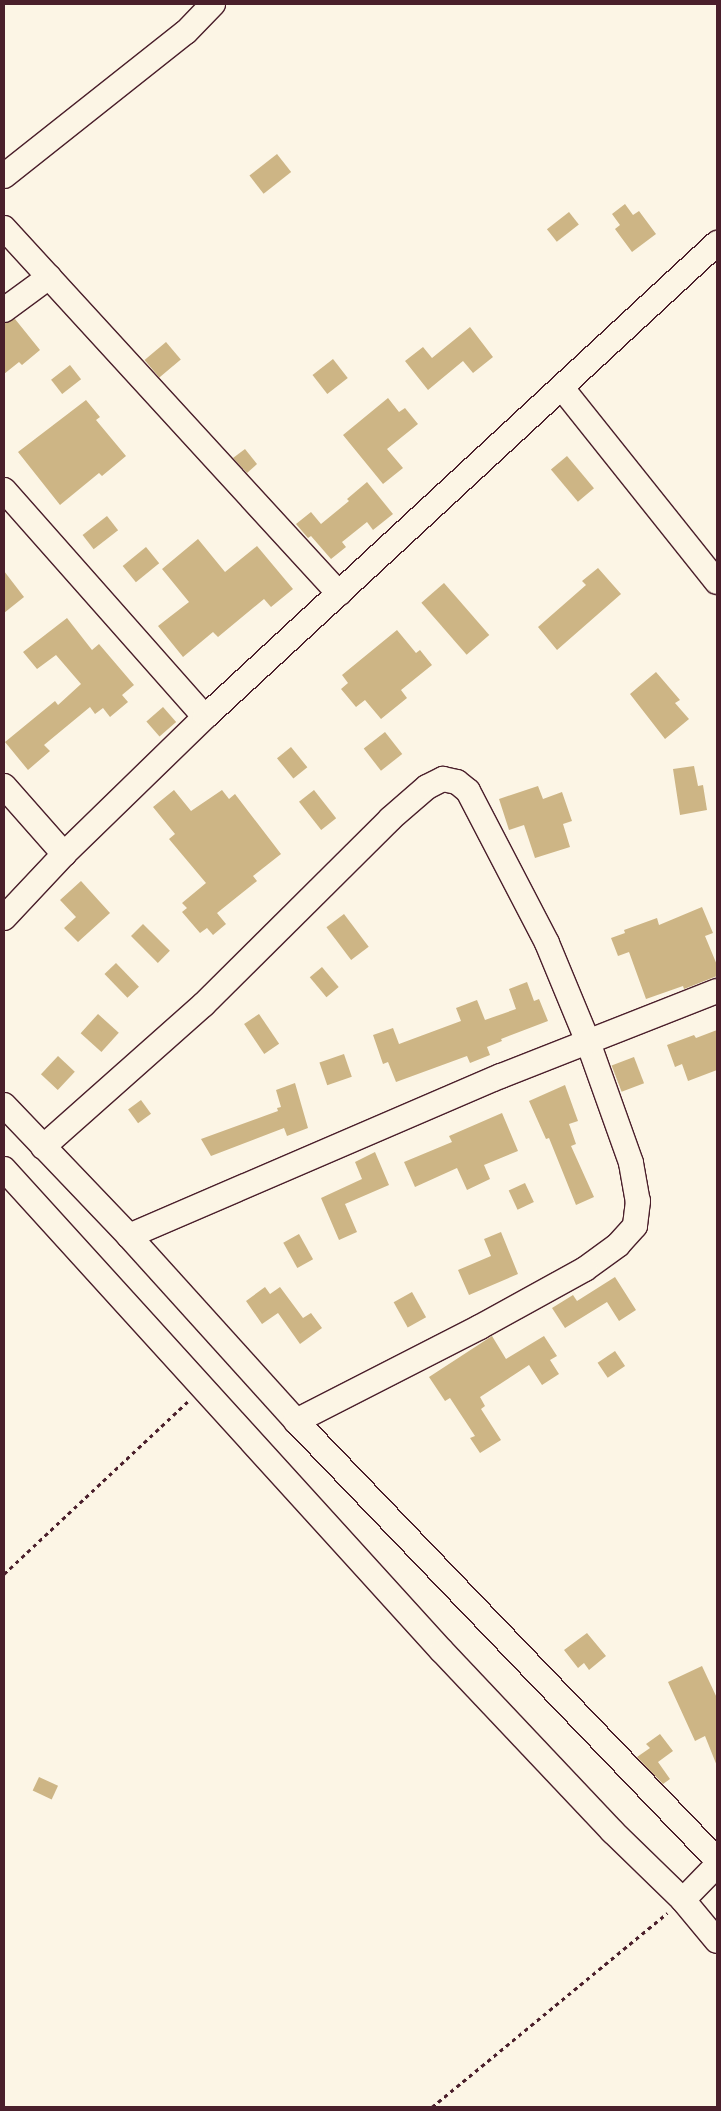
<!DOCTYPE html>
<html>
<head>
<meta charset="utf-8">
<style>
  body { margin:0 }
  #map { position:relative; width:721px; height:2111px; overflow:hidden; background:#fcf5e5; font-family:"Indie Flower",sans-serif }
  div>[style] { position:absolute }
  .building>* { inset:0; background:#cdb585; transform-origin:0 0 }
  .path>* { height:3px; margin-top:-1.5px; transform-origin:0; background:repeating-linear-gradient(90deg,#4a1f2b 0 4px,transparent 0 8px) }
  .roads { filter:drop-shadow(1px 0 #4a1f2b) drop-shadow(-1px 0 #4a1f2b) drop-shadow(0 1px #4a1f2b) drop-shadow(0 -1px #4a1f2b) }
  .minor>* { height:24px; margin:-12px; padding:0 12px; transform-origin:12px; border-radius:12px; background:#fcf5e5 }
  span { translate:-50% -50%; white-space:nowrap; text-align:center; line-height:1.15; -webkit-text-stroke:4.5px #fcf5e5; paint-order:stroke }
  .frame { position:absolute; inset:0; border:5px solid #4a1f2b; pointer-events:none }
</style>
</head>
<body>
<div id="map">
  <div class="building">
    <i style="left:277px;top:154px;width:23px;height:35px;rotate:52deg"></i>
    <i style="clip-path:polygon(625px 204px,633px 215px,639px 211px,656px 234px,632px 252px,615px 229px,620px 225px,612px 214px)"></i>
    <i style="left:569px;top:212px;width:16px;height:28px;rotate:52deg"></i>
    <i style="clip-path:polygon(15px 319px,40px 350px,22px 365px,19px 362px,4px 374px,4px 323px)"></i>
    <i style="clip-path:polygon(470px 327px,493px 357px,473px 373px,463px 361px,428px 390px,405px 361px,423px 347px,432px 358px)"></i>
    <i style="left:166px;top:342px;width:23px;height:28px;rotate:50deg"></i>
    <i style="left:333px;top:359px;width:24px;height:26px;rotate:52deg"></i>
    <i style="left:70px;top:365px;width:18px;height:24px;rotate:52deg"></i>
    <i style="clip-path:polygon(388px 398px,399px 412px,405px 408px,418px 424px,387px 449px,403px 468px,383px 484px,343px 435px)"></i>
    <i style="clip-path:polygon(86px 400px,100px 417px,96px 420px,126px 456px,102px 476px,99px 473px,60px 505px,18px 452px)"></i>
    <i style="clip-path:polygon(245px 449px,257px 464px,247px 473px,233px 458px)"></i>
    <i style="left:567px;top:456px;width:42px;height:21px;rotate:50deg"></i>
    <i style="clip-path:polygon(367px 482px,393px 514px,373px 530px,367px 522px,342px 542px,346px 547px,331px 559px,311px 536px,308px 538px,296px 524px,311px 512px,321px 524px,349px 501px,347px 499px)"></i>
    <i style="left:107px;top:516px;width:18px;height:31px;rotate:52deg"></i>
    <i style="clip-path:polygon(198px 539px,225px 572px,257px 546px,293px 589px,271px 607px,264px 599px,218px 637px,213px 632px,183px 657px,158px 626px,189px 602px,162px 569px)"></i>
    <i style="left:146px;top:547px;width:21px;height:30px;rotate:51deg"></i>
    <i style="clip-path:polygon(598px 568px,621px 594px,557px 650px,538px 627px,586px 585px,582px 581px)"></i>
    <i style="clip-path:polygon(4px 571px,24px 597px,4px 613px)"></i>
    <i style="left:444px;top:583px;width:69px;height:30px;rotate:49deg"></i>
    <i style="clip-path:polygon(67px 618px,92px 650px,99px 644px,134px 685px,122px 695px,128px 702px,110px 717px,103px 708px,95px 714px,90px 707px,44px 745px,50px 751px,28px 770px,5px 742px,55px 701px,58px 705px,81px 684px,56px 655px,37px 669px,23px 652px)"></i>
    <i style="clip-path:polygon(397px 630px,416px 653px,420px 650px,432px 665px,401px 690px,407px 698px,381px 719px,365px 700px,356px 707px,341px 689px,348px 683px,342px 675px)"></i>
    <i style="clip-path:polygon(656px 672px,680px 700px,675px 703px,689px 719px,665px 739px,630px 694px)"></i>
    <i style="left:163px;top:707px;width:20px;height:22px;rotate:49deg"></i>
    <i style="left:385px;top:732px;width:28px;height:27px;rotate:52deg"></i>
    <i style="left:291px;top:747px;width:26px;height:18px;rotate:51deg"></i>
    <i style="clip-path:polygon(694px 766px,698px 786px,703px 785px,707px 810px,680px 815px,673px 769px)"></i>
    <i style="clip-path:polygon(538px 786px,543px 799px,562px 792px,572px 821px,563px 824px,570px 847px,535px 858px,524px 825px,509px 830px,499px 799px)"></i>
    <i style="clip-path:polygon(174px 790px,191px 811px,222px 790px,229px 799px,235px 794px,281px 854px,253px 876px,257px 881px,217px 913px,226px 924px,213px 935px,207px 928px,200px 933px,182px 912px,187px 908px,182px 903px,206px 883px,169px 839px,175px 834px,153px 807px)"></i>
    <i style="left:314px;top:790px;width:36px;height:19px;rotate:52deg"></i>
    <i style="clip-path:polygon(81px 881px,110px 913px,78px 942px,64px 928px,76px 917px,60px 900px)"></i>
    <i style="clip-path:polygon(702px 907px,713px 933px,705px 936px,717px 965px,717px 976px,684px 989px,683px 986px,646px 999px,629px 952px,618px 956px,611px 938px,625px 933px,624px 930px,657px 918px,659px 925px)"></i>
    <i style="left:344px;top:914px;width:41px;height:22px;rotate:53deg"></i>
    <i style="left:143px;top:924px;width:38px;height:17px;rotate:45deg"></i>
    <i style="left:116px;top:963px;width:33px;height:16px;rotate:46deg"></i>
    <i style="left:322px;top:967px;width:26px;height:16px;rotate:50deg"></i>
    <i style="clip-path:polygon(527px 982px,534px 1001px,539px 999px,548px 1021px,501px 1039px,502px 1041px,487px 1047px,490px 1055px,470px 1063px,467px 1056px,396px 1082px,388px 1062px,383px 1064px,373px 1035px,393px 1028px,399px 1044px,461px 1021px,456px 1008px,477px 1000px,485px 1020px,516px 1009px,509px 989px)"></i>
    <i style="left:98px;top:1014px;width:28px;height:26px;rotate:42deg"></i>
    <i style="left:259px;top:1014px;width:36px;height:18px;rotate:56deg"></i>
    <i style="clip-path:polygon(717px 1030px,717px 1070px,688px 1081px,682px 1064px,675px 1067px,667px 1045px,694px 1035px,696px 1038px)"></i>
    <i style="left:344px;top:1054px;width:24px;height:26px;rotate:71deg"></i>
    <i style="left:58px;top:1056px;width:23px;height:25px;rotate:43deg"></i>
    <i style="left:634px;top:1057px;width:28px;height:24px;rotate:69deg"></i>
    <i style="clip-path:polygon(295px 1083px,308px 1128px,287px 1136px,284px 1128px,211px 1156px,201px 1139px,278px 1111px,277px 1108px,281px 1107px,276px 1090px)"></i>
    <i style="clip-path:polygon(565px 1085px,578px 1121px,569px 1124px,576px 1144px,571px 1146px,594px 1197px,576px 1205px,549px 1138px,546px 1139px,529px 1101px)"></i>
    <i style="left:141px;top:1100px;width:17px;height:16px;rotate:54deg"></i>
    <i style="clip-path:polygon(502px 1113px,518px 1151px,484px 1165px,490px 1179px,467px 1190px,457px 1168px,415px 1187px,404px 1162px,452px 1142px,449px 1136px)"></i>
    <i style="clip-path:polygon(375px 1152px,389px 1185px,345px 1204px,357px 1232px,339px 1240px,321px 1198px,362px 1179px,355px 1162px)"></i>
    <i style="left:525px;top:1183px;width:21px;height:18px;rotate:65deg"></i>
    <i style="clip-path:polygon(501px 1232px,518px 1274px,469px 1295px,458px 1270px,491px 1256px,484px 1239px)"></i>
    <i style="left:299px;top:1234px;width:29px;height:18px;rotate:61deg"></i>
    <i style="clip-path:polygon(615px 1277px,636px 1310px,619px 1321px,607px 1302px,565px 1328px,552px 1308px,573px 1295px,577px 1301px)"></i>
    <i style="clip-path:polygon(265px 1287px,270px 1294px,280px 1287px,303px 1318px,311px 1313px,322px 1328px,300px 1344px,278px 1313px,262px 1324px,246px 1301px)"></i>
    <i style="left:412px;top:1292px;width:29px;height:21px;rotate:61deg"></i>
    <i style="clip-path:polygon(492px 1336px,506px 1359px,544px 1336px,557px 1356px,550px 1360px,559px 1374px,542px 1385px,529px 1365px,480px 1397px,485px 1406px,481px 1409px,501px 1440px,480px 1453px,470px 1438px,475px 1436px,450px 1398px,445px 1401px,429px 1377px)"></i>
    <i style="left:615px;top:1351px;width:18px;height:21px;rotate:56deg"></i>
    <i style="clip-path:polygon(587px 1633px,606px 1656px,589px 1670px,584px 1663px,578px 1668px,564px 1650px)"></i>
    <i style="clip-path:polygon(702px 1666px,717px 1698px,717px 1766px,705px 1736px,695px 1741px,668px 1682px)"></i>
    <i style="clip-path:polygon(660px 1734px,673px 1751px,658px 1762px,670px 1779px,663px 1784px,637px 1757px,650px 1748px,646px 1744px)"></i>
    <i style="left:39px;top:1777px;width:21px;height:15px;rotate:25deg"></i>
  </div>
  <div class="path">
    <i style="left:4px;top:1574px;width:253px;rotate:-43.2deg"></i>
    <i style="left:432px;top:2107px;width:305px;rotate:-39.5deg"></i>
  </div>
  <div class="roads">
    <div class="minor">
      <i style="left:4px;top:176px;width:232px;rotate:-38.4deg"></i>
      <i style="left:186px;top:32px;width:39px;rotate:-46deg"></i>
      <i style="left:4px;top:228px;width:496px;rotate:47.5deg"></i>
      <i style="left:4px;top:310px;width:56px;rotate:-36.3deg"></i>
      <i style="left:562px;top:388px;width:248px;rotate:51.4deg"></i>
      <i style="left:4px;top:490px;width:303px;rotate:48.5deg"></i>
      <i style="left:4px;top:786px;width:91px;rotate:48.6deg"></i>
      <i style="left:4px;top:918px;width:88px;rotate:-46.8deg"></i>
      <i style="left:64px;top:854px;width:197px;rotate:-44.2deg"></i>
      <i style="left:205px;top:717px;width:698px;rotate:-42.79deg"></i>
      <i style="left:4px;top:1105px;width:181px;rotate:46.3deg"></i>
      <i style="left:129px;top:1236px;width:249px;rotate:47.9deg"></i>
      <i style="left:296px;top:1421px;width:608px;rotate:46.2deg"></i>
      <i style="left:43px;top:1147px;width:215px;rotate:-41.6deg"></i>
      <i style="left:204px;top:1004px;width:262px;rotate:-44.8deg"></i>
      <i style="left:390px;top:819px;width:49px;rotate:-40.9deg"></i>
      <i style="left:427px;top:787px;width:18px;rotate:-27deg"></i>
      <i style="left:443px;top:779px;width:14px;rotate:12deg"></i>
      <i style="left:457px;top:782px;width:14px;rotate:39deg"></i>
      <i style="left:468px;top:791px;width:171px;rotate:62.5deg"></i>
      <i style="left:547px;top:943px;width:107px;rotate:67.5deg"></i>
      <i style="left:588px;top:1042px;width:128px;rotate:70.4deg"></i>
      <i style="left:631px;top:1163px;width:39px;rotate:80deg"></i>
      <i style="left:638px;top:1201px;width:25px;rotate:97deg"></i>
      <i style="left:635px;top:1226px;width:25px;rotate:132deg"></i>
      <i style="left:618px;top:1245px;width:41px;rotate:144deg"></i>
      <i style="left:585px;top:1269px;width:120px;rotate:151.1deg"></i>
      <i style="left:480px;top:1327px;width:207px;rotate:152.9deg"></i>
      <i style="left:4px;top:1169px;width:651px;rotate:47.74deg"></i>
      <i style="left:442px;top:1651px;width:248px;rotate:46.6deg"></i>
      <i style="left:612px;top:1831px;width:99px;rotate:44.2deg"></i>
      <i style="left:683px;top:1900px;width:53px;rotate:50.3deg"></i>
      <i style="left:129px;top:1236px;width:405px;rotate:-23.3deg"></i>
      <i style="left:501px;top:1076px;width:232px;rotate:-21.5deg"></i>
      <i style="left:683px;top:1900px;width:49px;rotate:-45.8deg"></i>
    </div>
  </div>
  <div class="frame"></div>
</div>
</body>
</html>
